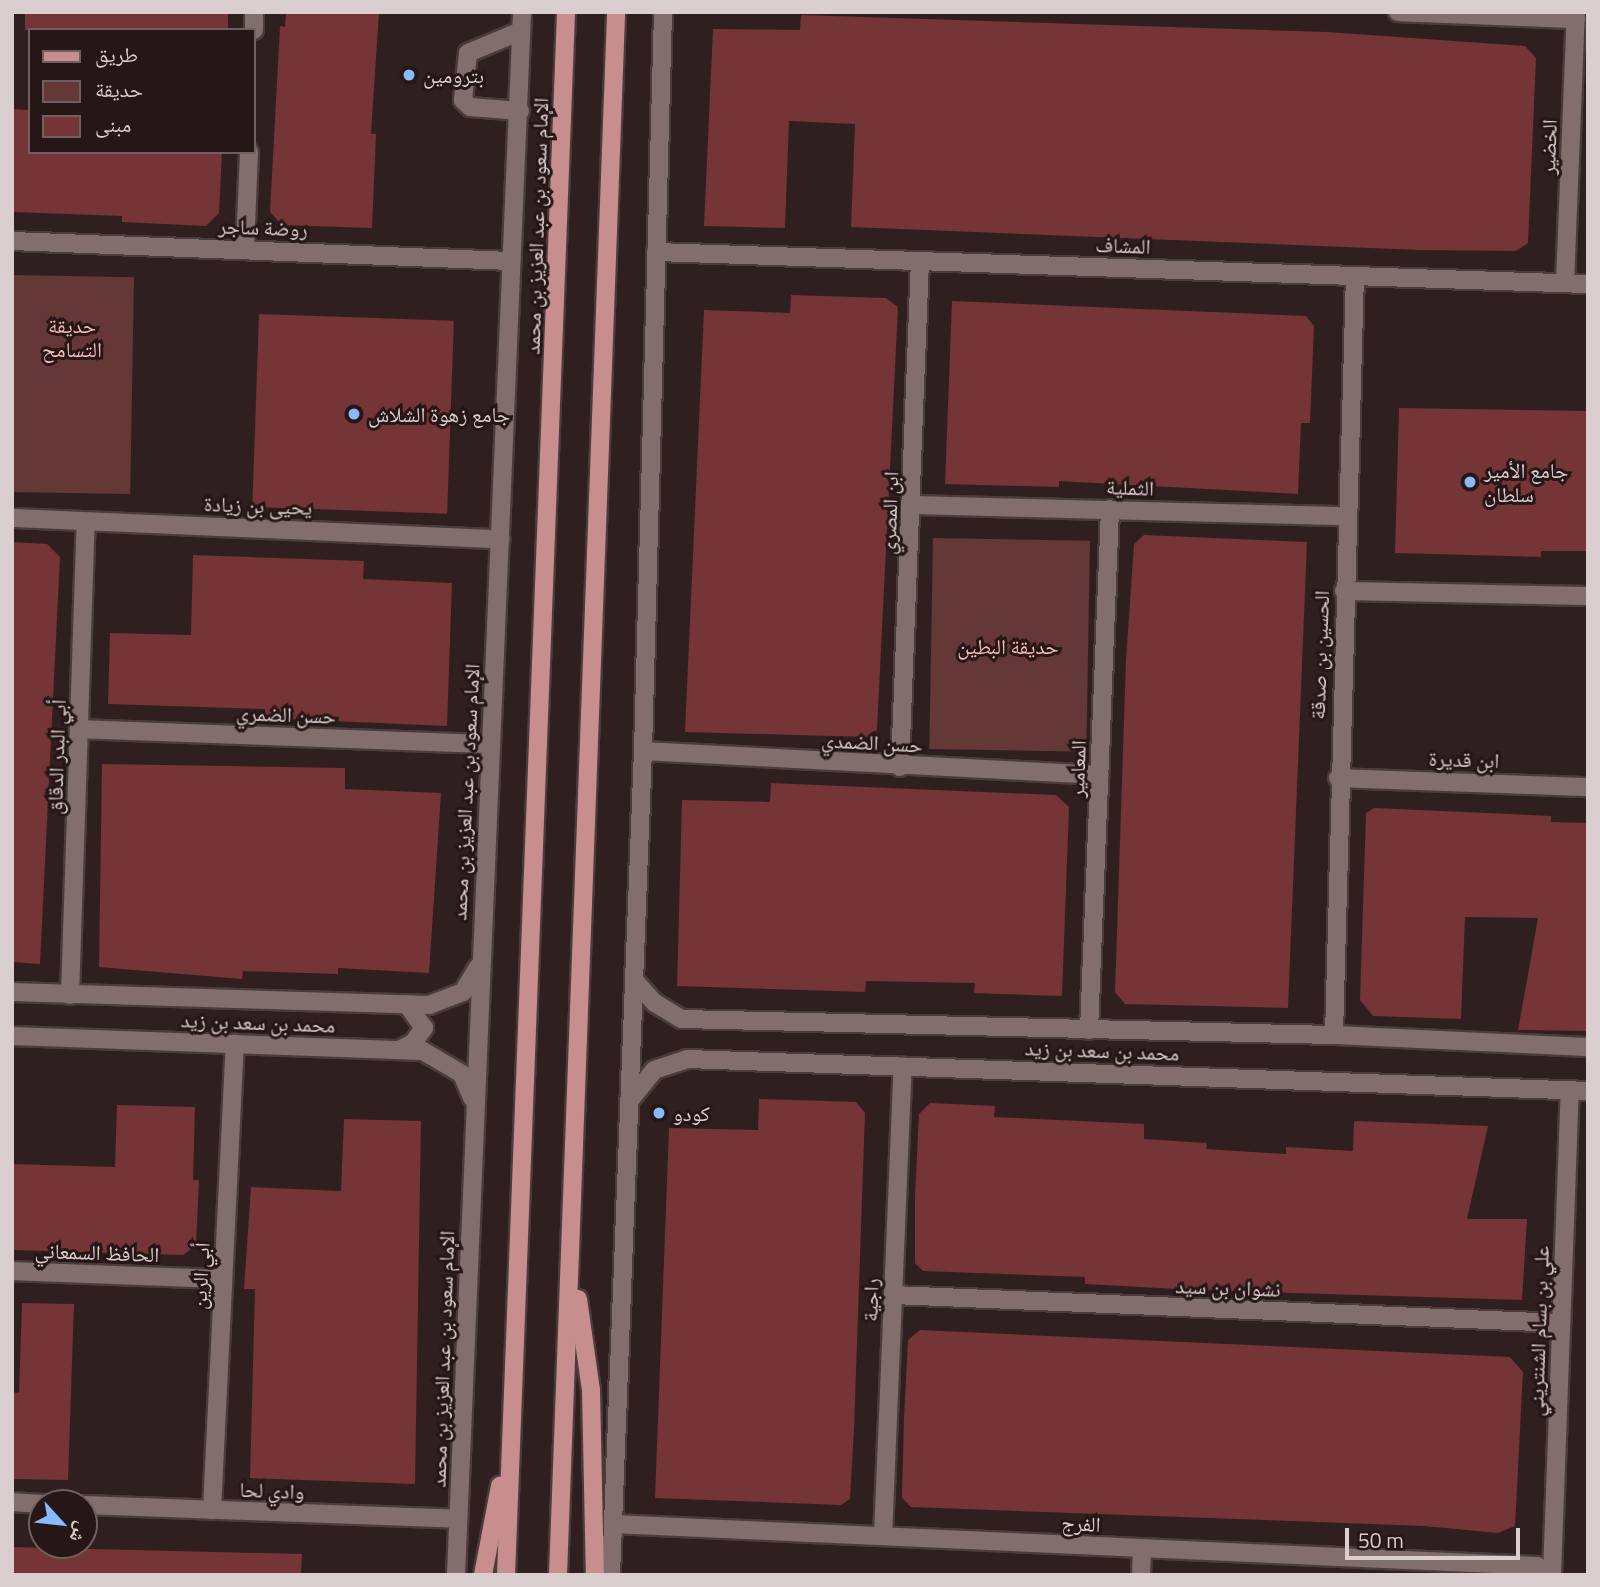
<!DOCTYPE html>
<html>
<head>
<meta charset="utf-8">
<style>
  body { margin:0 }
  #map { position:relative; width:1600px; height:1587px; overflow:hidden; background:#301f1f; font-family:"Titillium Web","Noto Naskh Arabic",sans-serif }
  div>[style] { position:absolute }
  .green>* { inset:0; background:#653838; transform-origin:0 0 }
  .building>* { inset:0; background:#753436; transform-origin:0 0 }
  .roads { filter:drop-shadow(2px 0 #4a3c3c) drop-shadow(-2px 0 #4a3c3c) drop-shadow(0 2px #4a3c3c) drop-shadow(0 -2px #4a3c3c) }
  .minor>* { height:18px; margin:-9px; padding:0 9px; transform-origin:9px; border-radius:9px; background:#826e6d }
  .major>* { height:18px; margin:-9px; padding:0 9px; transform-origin:9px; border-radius:9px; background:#c88e8d }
  .dots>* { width:19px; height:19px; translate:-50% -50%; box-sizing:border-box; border:4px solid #261616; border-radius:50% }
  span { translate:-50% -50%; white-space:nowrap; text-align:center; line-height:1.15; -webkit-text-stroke:6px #261616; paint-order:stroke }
  .poi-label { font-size:21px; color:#dacece }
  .left { translate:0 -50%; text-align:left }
  .street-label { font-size:21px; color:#dacece }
  .park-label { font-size:21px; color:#f9bab9 }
  .frame { position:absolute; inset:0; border:14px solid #dacece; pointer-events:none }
  .legend { position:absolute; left:28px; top:28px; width:228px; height:126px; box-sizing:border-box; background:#261616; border:2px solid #6e6060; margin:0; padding:9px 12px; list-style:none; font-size:21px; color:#dacece }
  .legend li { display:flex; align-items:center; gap:14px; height:35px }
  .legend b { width:35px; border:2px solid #6e6060 }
  .north { position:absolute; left:28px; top:1489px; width:70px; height:70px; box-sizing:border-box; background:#261616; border:2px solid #6e6060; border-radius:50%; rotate:117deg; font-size:19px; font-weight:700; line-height:28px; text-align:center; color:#dacece }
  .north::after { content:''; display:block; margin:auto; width:24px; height:32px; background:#88bafc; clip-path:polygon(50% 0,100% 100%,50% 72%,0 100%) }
  .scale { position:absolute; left:1345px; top:1528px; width:175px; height:32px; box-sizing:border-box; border:4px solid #dacece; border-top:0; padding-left:9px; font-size:21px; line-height:24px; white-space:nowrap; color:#dacece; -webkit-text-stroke:5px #261616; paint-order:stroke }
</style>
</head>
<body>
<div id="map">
  <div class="green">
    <i style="left:12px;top:275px;width:122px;height:217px;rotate:1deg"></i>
    <i style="left:933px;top:538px;width:157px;height:211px;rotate:1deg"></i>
  </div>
  <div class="building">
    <i style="left:25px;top:12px;width:203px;height:18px"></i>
    <i style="clip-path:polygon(286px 12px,379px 12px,371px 134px,376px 134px,372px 228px,282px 225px,270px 212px,280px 26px,285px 27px)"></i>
    <i style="clip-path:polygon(801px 15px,1327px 32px,1525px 46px,1536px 58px,1528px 243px,1516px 251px,1420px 250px,851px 227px,855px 124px,789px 121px,785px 228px,704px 226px,713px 29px,800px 30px)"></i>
    <i style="clip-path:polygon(12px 109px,30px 110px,30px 152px,222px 152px,219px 213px,206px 226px,122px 222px,122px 216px,12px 212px)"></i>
    <i style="clip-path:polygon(791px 295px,886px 298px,898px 307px,877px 730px,867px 737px,685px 732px,704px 310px,790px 313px)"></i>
    <i style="clip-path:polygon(952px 301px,1306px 316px,1314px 326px,1310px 423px,1301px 423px,1298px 494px,1059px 481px,1059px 487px,945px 484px)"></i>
    <i style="left:259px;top:314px;width:195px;height:193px;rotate:2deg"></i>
    <i style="clip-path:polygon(1399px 408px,1588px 411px,1588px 551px,1541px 551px,1541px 557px,1395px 553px)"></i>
    <i style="clip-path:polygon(1144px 535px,1307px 542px,1288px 1008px,1125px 1004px,1115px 992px,1126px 660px,1134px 544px)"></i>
    <i style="clip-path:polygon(12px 542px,47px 544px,60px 557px,40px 964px,12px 962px)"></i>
    <i style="clip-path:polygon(193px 555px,364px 561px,363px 579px,452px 583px,447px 726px,265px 718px,265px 709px,108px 704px,110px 633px,191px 635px)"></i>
    <i style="clip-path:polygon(102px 764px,345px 768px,345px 789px,441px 793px,429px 973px,338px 968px,338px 974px,243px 971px,242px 979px,99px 967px)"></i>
    <i style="clip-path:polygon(771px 783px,1056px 795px,1069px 807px,1062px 996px,974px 993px,975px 983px,866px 981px,865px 992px,677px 986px,682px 800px,770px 802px)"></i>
    <i style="clip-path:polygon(1374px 808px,1551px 816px,1551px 822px,1588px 823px,1588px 1031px,1518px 1030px,1538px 918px,1465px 917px,1461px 1019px,1373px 1016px,1360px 1000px,1366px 813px)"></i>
    <i style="clip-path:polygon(759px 1099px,856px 1102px,865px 1113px,854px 1429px,850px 1499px,841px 1505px,655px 1498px,669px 1128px,758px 1130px)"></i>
    <i style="clip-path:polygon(930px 1103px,995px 1106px,994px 1117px,1144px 1124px,1144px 1139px,1207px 1143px,1206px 1149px,1286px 1154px,1286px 1147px,1353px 1151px,1354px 1121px,1488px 1126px,1467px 1219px,1527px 1219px,1522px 1300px,1196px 1290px,1085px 1284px,1085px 1277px,923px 1271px,915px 1263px,915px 1196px,919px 1114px)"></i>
    <i style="clip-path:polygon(117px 1105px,195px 1107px,193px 1180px,199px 1180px,196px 1245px,183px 1255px,12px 1250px,12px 1164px,115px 1167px)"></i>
    <i style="clip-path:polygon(344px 1119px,421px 1121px,415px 1484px,250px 1478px,255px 1289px,244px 1289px,251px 1187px,341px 1191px)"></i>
    <i style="clip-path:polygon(22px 1303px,74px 1304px,68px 1480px,12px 1479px,12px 1392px,19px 1393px)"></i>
    <i style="clip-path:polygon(920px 1330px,1510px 1357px,1523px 1372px,1515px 1526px,1498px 1533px,1424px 1526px,911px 1507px,902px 1498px,904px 1418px,908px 1340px)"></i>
    <i style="clip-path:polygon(12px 1547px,302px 1554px,301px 1575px,12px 1575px)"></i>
  </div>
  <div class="roads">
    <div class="minor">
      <i style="left:1398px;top:12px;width:178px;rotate:2.3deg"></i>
      <i style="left:254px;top:30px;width:18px;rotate:-90deg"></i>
      <i style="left:520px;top:111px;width:50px;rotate:-175.4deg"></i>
      <i style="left:470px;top:107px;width:10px;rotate:-135deg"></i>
      <i style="left:463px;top:100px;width:47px;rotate:-83.9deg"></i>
      <i style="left:468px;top:53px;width:57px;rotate:-22.5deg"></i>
      <i style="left:12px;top:241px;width:499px;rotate:2.3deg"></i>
      <i style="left:245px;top:248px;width:96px;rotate:-87.6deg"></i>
      <i style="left:656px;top:252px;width:933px;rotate:1.97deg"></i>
      <i style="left:1565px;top:283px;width:271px;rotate:-87.7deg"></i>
      <i style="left:912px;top:505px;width:434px;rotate:1.5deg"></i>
      <i style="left:12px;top:518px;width:489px;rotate:2.5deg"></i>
      <i style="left:1344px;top:591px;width:244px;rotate:1.2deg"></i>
      <i style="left:79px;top:729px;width:411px;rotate:2.1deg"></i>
      <i style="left:643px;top:751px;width:457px;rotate:3deg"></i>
      <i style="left:900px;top:767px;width:506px;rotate:-87.74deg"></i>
      <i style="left:1338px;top:778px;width:250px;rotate:2.1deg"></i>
      <i style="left:634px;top:980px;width:31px;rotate:48deg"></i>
      <i style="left:655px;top:1003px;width:31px;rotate:31deg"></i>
      <i style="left:682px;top:1019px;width:652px;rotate:1.41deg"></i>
      <i style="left:1334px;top:1035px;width:254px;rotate:2.7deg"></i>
      <i style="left:12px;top:992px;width:417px;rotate:1.8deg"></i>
      <i style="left:429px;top:1005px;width:36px;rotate:-21deg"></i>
      <i style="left:463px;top:992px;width:29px;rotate:-59deg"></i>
      <i style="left:70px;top:995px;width:473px;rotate:-88.1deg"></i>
      <i style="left:1089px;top:1030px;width:521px;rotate:-87.69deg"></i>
      <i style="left:1334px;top:1035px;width:759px;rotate:-88.42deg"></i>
      <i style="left:12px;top:1036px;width:411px;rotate:2.1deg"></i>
      <i style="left:423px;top:1051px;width:45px;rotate:30.5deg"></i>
      <i style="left:462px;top:1074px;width:26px;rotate:67deg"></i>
      <i style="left:399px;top:1050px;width:16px;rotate:-27deg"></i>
      <i style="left:413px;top:1043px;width:19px;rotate:-54deg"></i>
      <i style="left:424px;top:1028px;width:29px;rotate:-126deg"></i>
      <i style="left:630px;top:1100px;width:38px;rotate:-51deg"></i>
      <i style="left:654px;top:1070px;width:35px;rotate:-18deg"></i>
      <i style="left:687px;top:1059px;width:902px;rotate:2.03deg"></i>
      <i style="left:12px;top:1271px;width:211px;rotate:2.2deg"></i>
      <i style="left:893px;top:1295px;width:669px;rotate:2.4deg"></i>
      <i style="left:12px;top:1502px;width:30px;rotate:4deg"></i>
      <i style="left:84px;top:1505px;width:374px;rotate:2.1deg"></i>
      <i style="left:212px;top:1510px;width:467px;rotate:-87.2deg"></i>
      <i style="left:613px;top:1524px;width:925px;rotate:2.6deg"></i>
      <i style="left:1537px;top:1566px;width:11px;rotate:56deg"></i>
      <i style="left:883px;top:1536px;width:470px;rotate:-87.6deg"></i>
      <i style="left:456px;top:1575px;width:1564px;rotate:-87.58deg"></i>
      <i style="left:611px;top:1575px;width:825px;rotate:-87.78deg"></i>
      <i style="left:643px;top:751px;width:739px;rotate:-88.45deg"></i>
      <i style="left:1141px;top:1575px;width:26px;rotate:-88deg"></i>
      <i style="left:1552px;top:1575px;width:485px;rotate:-87.9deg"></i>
    </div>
    <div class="major">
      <i style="left:578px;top:1299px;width:92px;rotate:81.9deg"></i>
      <i style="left:591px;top:1390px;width:185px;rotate:88.8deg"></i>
      <i style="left:483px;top:1575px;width:91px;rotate:-79.2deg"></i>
      <i style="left:506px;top:1575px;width:1564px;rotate:-87.8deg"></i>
      <i style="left:558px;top:1575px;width:1564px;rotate:-87.87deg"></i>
    </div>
  </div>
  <div class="dots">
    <i style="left:409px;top:75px;background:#88bafc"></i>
    <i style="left:354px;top:414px;background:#88bafc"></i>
    <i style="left:1470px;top:482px;background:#88bafc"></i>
    <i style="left:659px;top:1113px;background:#88bafc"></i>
  </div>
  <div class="poi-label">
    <span class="left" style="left:423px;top:75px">بترومين</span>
    <span class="left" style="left:368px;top:414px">جامع زهوة الشلاش</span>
    <span class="left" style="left:1484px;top:482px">جامع الأمير<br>سلطان</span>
    <span class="left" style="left:673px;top:1113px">كودو</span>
  </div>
  <div class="street-label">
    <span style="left:1548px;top:147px;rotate:-88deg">الخضير</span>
    <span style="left:536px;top:226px;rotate:-88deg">الإمام سعود بن عبد العزيز بن محمد</span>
    <span style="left:263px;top:227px;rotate:2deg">روضة ساجر</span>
    <span style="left:1123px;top:245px;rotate:2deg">المشاف</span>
    <span style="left:1130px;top:487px;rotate:2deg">الثملية</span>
    <span style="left:258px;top:505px;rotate:2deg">يحيى بن زيادة</span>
    <span style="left:889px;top:513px;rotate:-88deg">ابن المصري</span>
    <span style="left:1319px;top:655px;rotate:-88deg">الحسين بن صدقة</span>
    <span style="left:286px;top:714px;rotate:2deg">حسن الضمري</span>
    <span style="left:872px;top:742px;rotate:3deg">حسن الضمدي</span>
    <span style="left:56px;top:757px;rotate:-88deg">أبي البدر الدقاق</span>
    <span style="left:1464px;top:759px;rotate:2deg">ابن قديرة</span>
    <span style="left:1077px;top:769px;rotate:-88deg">المعامير</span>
    <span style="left:465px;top:792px;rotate:-87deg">الإمام سعود بن عبد العزيز بن محمد</span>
    <span style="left:258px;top:1022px;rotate:2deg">محمد بن سعد بن زيد</span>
    <span style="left:1102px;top:1050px;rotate:2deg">محمد بن سعد بن زيد</span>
    <span style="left:97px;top:1252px;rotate:2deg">الحافظ السمعاني</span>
    <span style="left:200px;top:1276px;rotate:-87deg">أبي الرين</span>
    <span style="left:1228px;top:1287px;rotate:2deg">نشوان بن سيد</span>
    <span style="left:870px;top:1300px;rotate:-88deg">راجية</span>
    <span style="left:1538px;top:1331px;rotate:-88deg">علي بن بسام الشنتريني</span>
    <span style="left:442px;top:1359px;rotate:-88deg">الإمام سعود بن عبد العزيز بن محمد</span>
    <span style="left:272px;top:1490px;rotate:2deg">وادي لحا</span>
    <span style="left:1081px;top:1523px;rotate:3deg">الفرج</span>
  </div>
  <div class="park-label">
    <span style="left:72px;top:337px">حديقة<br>التسامح</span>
    <span style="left:1008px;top:646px">حديقة البطين</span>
  </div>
  <div class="frame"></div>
  <ul class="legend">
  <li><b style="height:9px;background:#c88e8d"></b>طريق</li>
  <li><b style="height:19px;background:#653838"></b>حديقة</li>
  <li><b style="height:19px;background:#753436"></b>مبنى</li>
  </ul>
  <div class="north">ش</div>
  <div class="scale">50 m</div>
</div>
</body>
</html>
